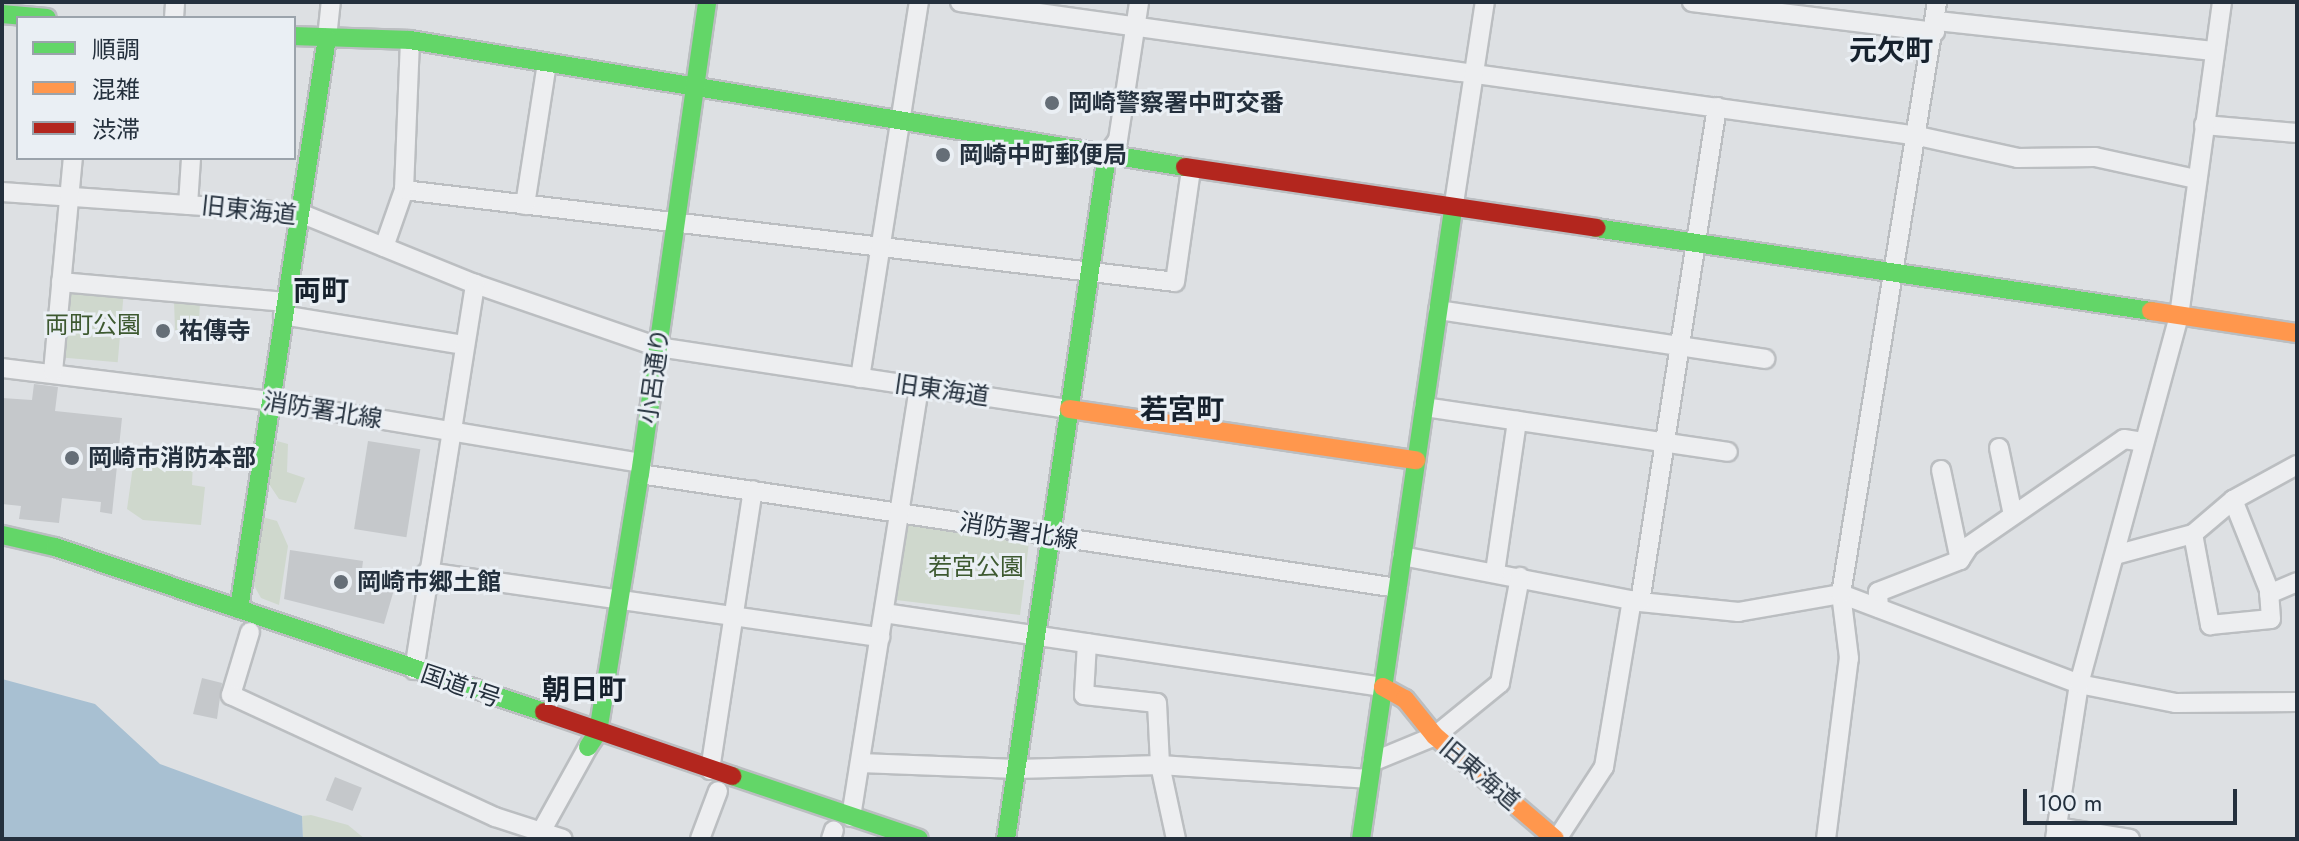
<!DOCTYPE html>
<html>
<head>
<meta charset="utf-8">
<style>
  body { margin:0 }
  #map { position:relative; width:2299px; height:841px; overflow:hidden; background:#dde0e3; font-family:Jost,"Noto Sans JP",sans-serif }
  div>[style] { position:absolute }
  .green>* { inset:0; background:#cfd8cd; transform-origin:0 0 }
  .water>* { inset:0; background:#a8c0d2 }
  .building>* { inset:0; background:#c5c8cb; transform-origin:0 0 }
  .roads { filter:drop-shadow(2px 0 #bbbec1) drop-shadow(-2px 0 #bbbec1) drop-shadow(0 2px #bbbec1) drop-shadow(0 -2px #bbbec1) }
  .street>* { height:18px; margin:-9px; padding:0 9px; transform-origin:9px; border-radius:9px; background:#edeef0 }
  .fast>* { height:18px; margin:-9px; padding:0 9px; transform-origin:9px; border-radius:9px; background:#63d668 }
  .slow>* { height:18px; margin:-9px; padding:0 9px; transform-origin:9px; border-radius:9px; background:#ff974d }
  .jam>* { height:18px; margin:-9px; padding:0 9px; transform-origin:9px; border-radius:9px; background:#b3261e }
  .dots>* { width:22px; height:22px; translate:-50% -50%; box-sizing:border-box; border:4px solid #eaeff4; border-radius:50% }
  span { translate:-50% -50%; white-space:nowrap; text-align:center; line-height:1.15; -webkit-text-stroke:6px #eaeff4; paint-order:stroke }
  .poi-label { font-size:24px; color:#24303d; font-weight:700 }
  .left { translate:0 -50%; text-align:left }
  .street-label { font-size:24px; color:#24303d }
  .park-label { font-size:24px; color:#3d5930 }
  .quarter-label { font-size:28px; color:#16212d; font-weight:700 }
  .frame { position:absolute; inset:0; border:4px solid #24303d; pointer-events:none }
  .legend { position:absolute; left:16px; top:16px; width:280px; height:144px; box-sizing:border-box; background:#eaeff4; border:2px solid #9ba3ab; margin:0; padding:10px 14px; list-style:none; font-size:24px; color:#24303d }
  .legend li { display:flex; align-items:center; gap:16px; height:40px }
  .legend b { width:40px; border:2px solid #9ba3ab }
  .scale { position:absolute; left:2023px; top:789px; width:214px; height:36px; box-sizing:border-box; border:4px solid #24303d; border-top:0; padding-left:10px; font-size:24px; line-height:28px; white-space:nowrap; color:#24303d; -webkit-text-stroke:6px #eaeff4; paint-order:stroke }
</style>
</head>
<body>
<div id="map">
  <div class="green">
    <i style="left:71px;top:288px;width:53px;height:70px;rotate:5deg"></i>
    <i style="clip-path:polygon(174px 301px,200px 303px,198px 337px,175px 330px)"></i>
    <i style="clip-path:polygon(277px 441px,288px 444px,287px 472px,305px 478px,296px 503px,279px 499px,269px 484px)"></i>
    <i style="clip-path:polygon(134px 459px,193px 462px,192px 485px,205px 487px,201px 525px,143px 520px,127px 509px)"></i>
    <i style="clip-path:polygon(262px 517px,277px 521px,288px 546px,279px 605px,261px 598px,252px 582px)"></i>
    <i style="left:902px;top:518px;width:129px;height:82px;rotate:7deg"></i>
    <i style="clip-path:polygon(311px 815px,348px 825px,365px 839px,303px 839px,302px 816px)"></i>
  </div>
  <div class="water">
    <i style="clip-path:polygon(2px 679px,95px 704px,160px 764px,302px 816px,303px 839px,2px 839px)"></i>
  </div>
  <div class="building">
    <i style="clip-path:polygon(34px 384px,58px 387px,55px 411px,122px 418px,112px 514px,100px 512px,101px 502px,62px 498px,59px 523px,19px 519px,21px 506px,2px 504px,2px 398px,32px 400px)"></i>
    <i style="left:368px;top:441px;width:53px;height:89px;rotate:9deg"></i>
    <i style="clip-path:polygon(290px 550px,363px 561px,362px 569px,398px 576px,384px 624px,284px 599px)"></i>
    <i style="clip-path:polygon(202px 678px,222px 683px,217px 719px,193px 714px)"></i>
    <i style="left:335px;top:777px;width:29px;height:25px;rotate:22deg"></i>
  </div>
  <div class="roads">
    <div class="street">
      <i style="left:960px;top:2px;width:967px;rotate:7.96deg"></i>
      <i style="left:1918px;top:136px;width:102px;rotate:12.4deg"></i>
      <i style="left:2018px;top:158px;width:77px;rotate:-0.7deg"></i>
      <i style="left:2095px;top:157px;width:103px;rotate:12.3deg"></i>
      <i style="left:1692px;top:2px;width:245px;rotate:7deg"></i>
      <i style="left:174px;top:18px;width:16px;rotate:-86deg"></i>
      <i style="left:1937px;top:21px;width:278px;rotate:6.2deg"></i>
      <i style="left:327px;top:38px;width:36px;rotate:-84deg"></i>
      <i style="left:2204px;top:125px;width:93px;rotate:4.9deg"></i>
      <i style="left:1107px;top:155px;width:19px;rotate:-54deg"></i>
      <i style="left:1118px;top:140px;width:140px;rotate:-81.3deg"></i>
      <i style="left:404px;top:190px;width:776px;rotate:6.8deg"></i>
      <i style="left:1175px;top:282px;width:114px;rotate:-81.9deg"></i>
      <i style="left:2px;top:192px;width:299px;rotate:4deg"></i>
      <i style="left:300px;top:213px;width:189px;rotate:22.1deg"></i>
      <i style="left:475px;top:284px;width:194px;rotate:19deg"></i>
      <i style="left:658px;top:347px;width:416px;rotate:8.6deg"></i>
      <i style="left:188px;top:205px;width:47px;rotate:-86.3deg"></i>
      <i style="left:525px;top:205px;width:144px;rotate:-81.2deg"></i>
      <i style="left:1453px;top:210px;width:210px;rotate:-81.3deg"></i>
      <i style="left:384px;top:247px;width:60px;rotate:-70.7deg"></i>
      <i style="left:404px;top:190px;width:150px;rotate:-87.7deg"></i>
      <i style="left:61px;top:282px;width:225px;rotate:5.1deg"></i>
      <i style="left:1438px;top:310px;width:331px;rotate:8.5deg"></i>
      <i style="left:283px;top:315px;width:184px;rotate:9.4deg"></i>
      <i style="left:2px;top:368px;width:271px;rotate:7deg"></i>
      <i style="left:271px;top:401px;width:376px;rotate:9.5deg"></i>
      <i style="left:53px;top:372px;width:215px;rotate:-84.7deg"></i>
      <i style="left:860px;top:378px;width:381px;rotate:-81.1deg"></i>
      <i style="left:1424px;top:407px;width:307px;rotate:8.4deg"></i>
      <i style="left:1999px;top:448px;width:68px;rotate:78.2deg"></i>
      <i style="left:1941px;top:470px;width:92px;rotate:78.1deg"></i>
      <i style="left:640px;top:474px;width:766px;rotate:8.56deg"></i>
      <i style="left:2193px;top:534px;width:93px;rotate:79.4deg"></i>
      <i style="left:2210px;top:625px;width:61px;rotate:-5.6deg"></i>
      <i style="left:2271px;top:619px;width:29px;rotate:-94deg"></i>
      <i style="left:2269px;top:590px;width:97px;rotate:-111.8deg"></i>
      <i style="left:2115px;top:555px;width:81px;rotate:-15.1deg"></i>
      <i style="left:2193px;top:534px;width:52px;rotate:-40.4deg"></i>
      <i style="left:2233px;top:500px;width:73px;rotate:-28.7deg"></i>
      <i style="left:1402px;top:556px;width:242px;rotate:10.9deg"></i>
      <i style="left:1640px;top:602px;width:99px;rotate:5.8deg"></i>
      <i style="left:1738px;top:612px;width:105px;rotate:-9.9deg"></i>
      <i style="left:1841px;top:594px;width:254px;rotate:20.7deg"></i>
      <i style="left:2079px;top:684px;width:99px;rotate:11.1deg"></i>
      <i style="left:2176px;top:703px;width:121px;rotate:-0.5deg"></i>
      <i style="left:427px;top:572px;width:458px;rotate:8.2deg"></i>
      <i style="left:1495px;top:572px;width:153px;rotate:-81.7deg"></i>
      <i style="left:2269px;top:594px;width:30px;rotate:-23deg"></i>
      <i style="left:1640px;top:602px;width:501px;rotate:-81.16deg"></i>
      <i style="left:1879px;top:608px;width:16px;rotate:-94deg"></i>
      <i style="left:1878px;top:592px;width:88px;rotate:-21.3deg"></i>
      <i style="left:1960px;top:560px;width:17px;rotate:-57deg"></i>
      <i style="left:1969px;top:546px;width:188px;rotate:-34.6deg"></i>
      <i style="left:2124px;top:439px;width:19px;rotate:9deg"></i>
      <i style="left:884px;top:613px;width:504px;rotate:8.44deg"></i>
      <i style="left:250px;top:632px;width:66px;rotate:106.8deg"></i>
      <i style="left:231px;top:695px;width:291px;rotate:24.8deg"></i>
      <i style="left:495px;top:817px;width:71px;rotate:17.9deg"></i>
      <i style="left:1087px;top:643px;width:52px;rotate:93.3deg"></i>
      <i style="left:1084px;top:695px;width:73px;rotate:6.3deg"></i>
      <i style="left:1157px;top:703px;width:62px;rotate:87.2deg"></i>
      <i style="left:1160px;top:765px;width:76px;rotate:77.8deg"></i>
      <i style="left:414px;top:670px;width:391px;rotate:-81deg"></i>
      <i style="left:1372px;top:762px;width:68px;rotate:-22.4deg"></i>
      <i style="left:1435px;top:736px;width:84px;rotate:-39.2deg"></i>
      <i style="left:1500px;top:683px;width:108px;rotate:-79.3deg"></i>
      <i style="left:860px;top:763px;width:157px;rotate:2.2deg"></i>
      <i style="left:1017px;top:769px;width:143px;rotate:-1.6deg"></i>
      <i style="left:1160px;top:765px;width:209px;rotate:3.8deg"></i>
      <i style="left:710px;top:770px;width:283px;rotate:-81.3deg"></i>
      <i style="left:851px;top:817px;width:435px;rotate:-81deg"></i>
      <i style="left:2056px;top:827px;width:75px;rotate:9.2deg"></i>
      <i style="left:537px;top:839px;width:105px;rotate:-61deg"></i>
      <i style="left:700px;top:839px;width:51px;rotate:-69.4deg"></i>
      <i style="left:831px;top:839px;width:9px;rotate:-72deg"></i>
      <i style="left:1557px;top:839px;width:86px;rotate:-56.9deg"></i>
      <i style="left:1604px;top:767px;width:169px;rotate:-80.5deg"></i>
      <i style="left:1826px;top:839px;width:182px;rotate:-82.8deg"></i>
      <i style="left:1849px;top:658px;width:64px;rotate:-97.1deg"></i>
      <i style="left:1841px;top:594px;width:600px;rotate:-80.79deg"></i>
      <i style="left:2055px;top:839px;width:157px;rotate:-81.2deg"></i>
      <i style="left:2079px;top:684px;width:381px;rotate:-74.8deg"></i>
      <i style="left:2179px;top:316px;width:317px;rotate:-82.2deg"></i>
    </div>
    <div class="fast">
      <i style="left:2px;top:14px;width:45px;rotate:5.1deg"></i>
      <i style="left:294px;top:36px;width:116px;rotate:2deg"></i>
      <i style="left:410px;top:40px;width:785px;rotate:9.31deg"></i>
      <i style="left:1596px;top:228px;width:561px;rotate:8.51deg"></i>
      <i style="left:2px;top:535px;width:54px;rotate:12.8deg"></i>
      <i style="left:55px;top:547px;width:516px;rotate:18.65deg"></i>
      <i style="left:239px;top:609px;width:578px;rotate:-81.24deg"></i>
      <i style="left:588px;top:747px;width:18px;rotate:-56deg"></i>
      <i style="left:598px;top:732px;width:261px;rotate:-80.8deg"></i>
      <i style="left:640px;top:474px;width:477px;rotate:-81.9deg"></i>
      <i style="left:732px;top:776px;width:197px;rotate:18.6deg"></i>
      <i style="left:1006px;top:839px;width:691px;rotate:-81.6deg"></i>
      <i style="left:1361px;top:839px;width:636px;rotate:-81.68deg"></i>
    </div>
    <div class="slow">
      <i style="left:2151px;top:311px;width:148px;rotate:8.6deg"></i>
      <i style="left:1069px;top:409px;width:351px;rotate:8.4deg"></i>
      <i style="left:1383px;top:687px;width:25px;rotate:29deg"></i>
      <i style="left:1405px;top:699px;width:48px;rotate:51deg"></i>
      <i style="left:1435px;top:736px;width:158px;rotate:40.6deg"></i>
    </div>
    <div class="jam">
      <i style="left:1185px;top:167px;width:416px;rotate:8.4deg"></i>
      <i style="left:544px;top:712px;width:199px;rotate:18.8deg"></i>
    </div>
  </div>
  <div class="dots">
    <i style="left:1052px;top:103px;background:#656e77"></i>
    <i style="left:943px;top:155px;background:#656e77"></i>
    <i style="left:163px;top:331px;background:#656e77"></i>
    <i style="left:72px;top:458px;background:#656e77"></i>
    <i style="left:341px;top:582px;background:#656e77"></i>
  </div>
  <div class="poi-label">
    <span class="left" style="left:1068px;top:103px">岡崎警察署中町交番</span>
    <span class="left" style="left:959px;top:155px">岡崎中町郵便局</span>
    <span class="left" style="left:179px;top:331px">祐傳寺</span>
    <span class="left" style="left:88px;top:458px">岡崎市消防本部</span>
    <span class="left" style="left:357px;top:582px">岡崎市郷土館</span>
  </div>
  <div class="street-label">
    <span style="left:249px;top:210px;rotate:6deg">旧東海道</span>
    <span style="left:654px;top:376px;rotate:-82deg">小呂通り</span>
    <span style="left:942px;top:390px;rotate:8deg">旧東海道</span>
    <span style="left:323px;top:410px;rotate:9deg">消防署北線</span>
    <span style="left:1019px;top:531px;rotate:9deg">消防署北線</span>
    <span style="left:461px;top:686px;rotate:19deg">国道1号</span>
    <span style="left:1480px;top:774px;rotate:40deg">旧東海道</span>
  </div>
  <div class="park-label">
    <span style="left:93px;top:325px">両町公園</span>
    <span style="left:976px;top:567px">若宮公園</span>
  </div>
  <div class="quarter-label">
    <span style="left:1891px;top:51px">元欠町</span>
    <span style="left:321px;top:291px">両町</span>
    <span style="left:1182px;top:410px">若宮町</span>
    <span style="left:584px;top:690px">朝日町</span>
  </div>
  <div class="frame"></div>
  <ul class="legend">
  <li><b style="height:10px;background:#63d668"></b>順調</li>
  <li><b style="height:10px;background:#ff974d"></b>混雑</li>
  <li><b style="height:10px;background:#b3261e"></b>渋滞</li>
  </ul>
  <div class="scale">100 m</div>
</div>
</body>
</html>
